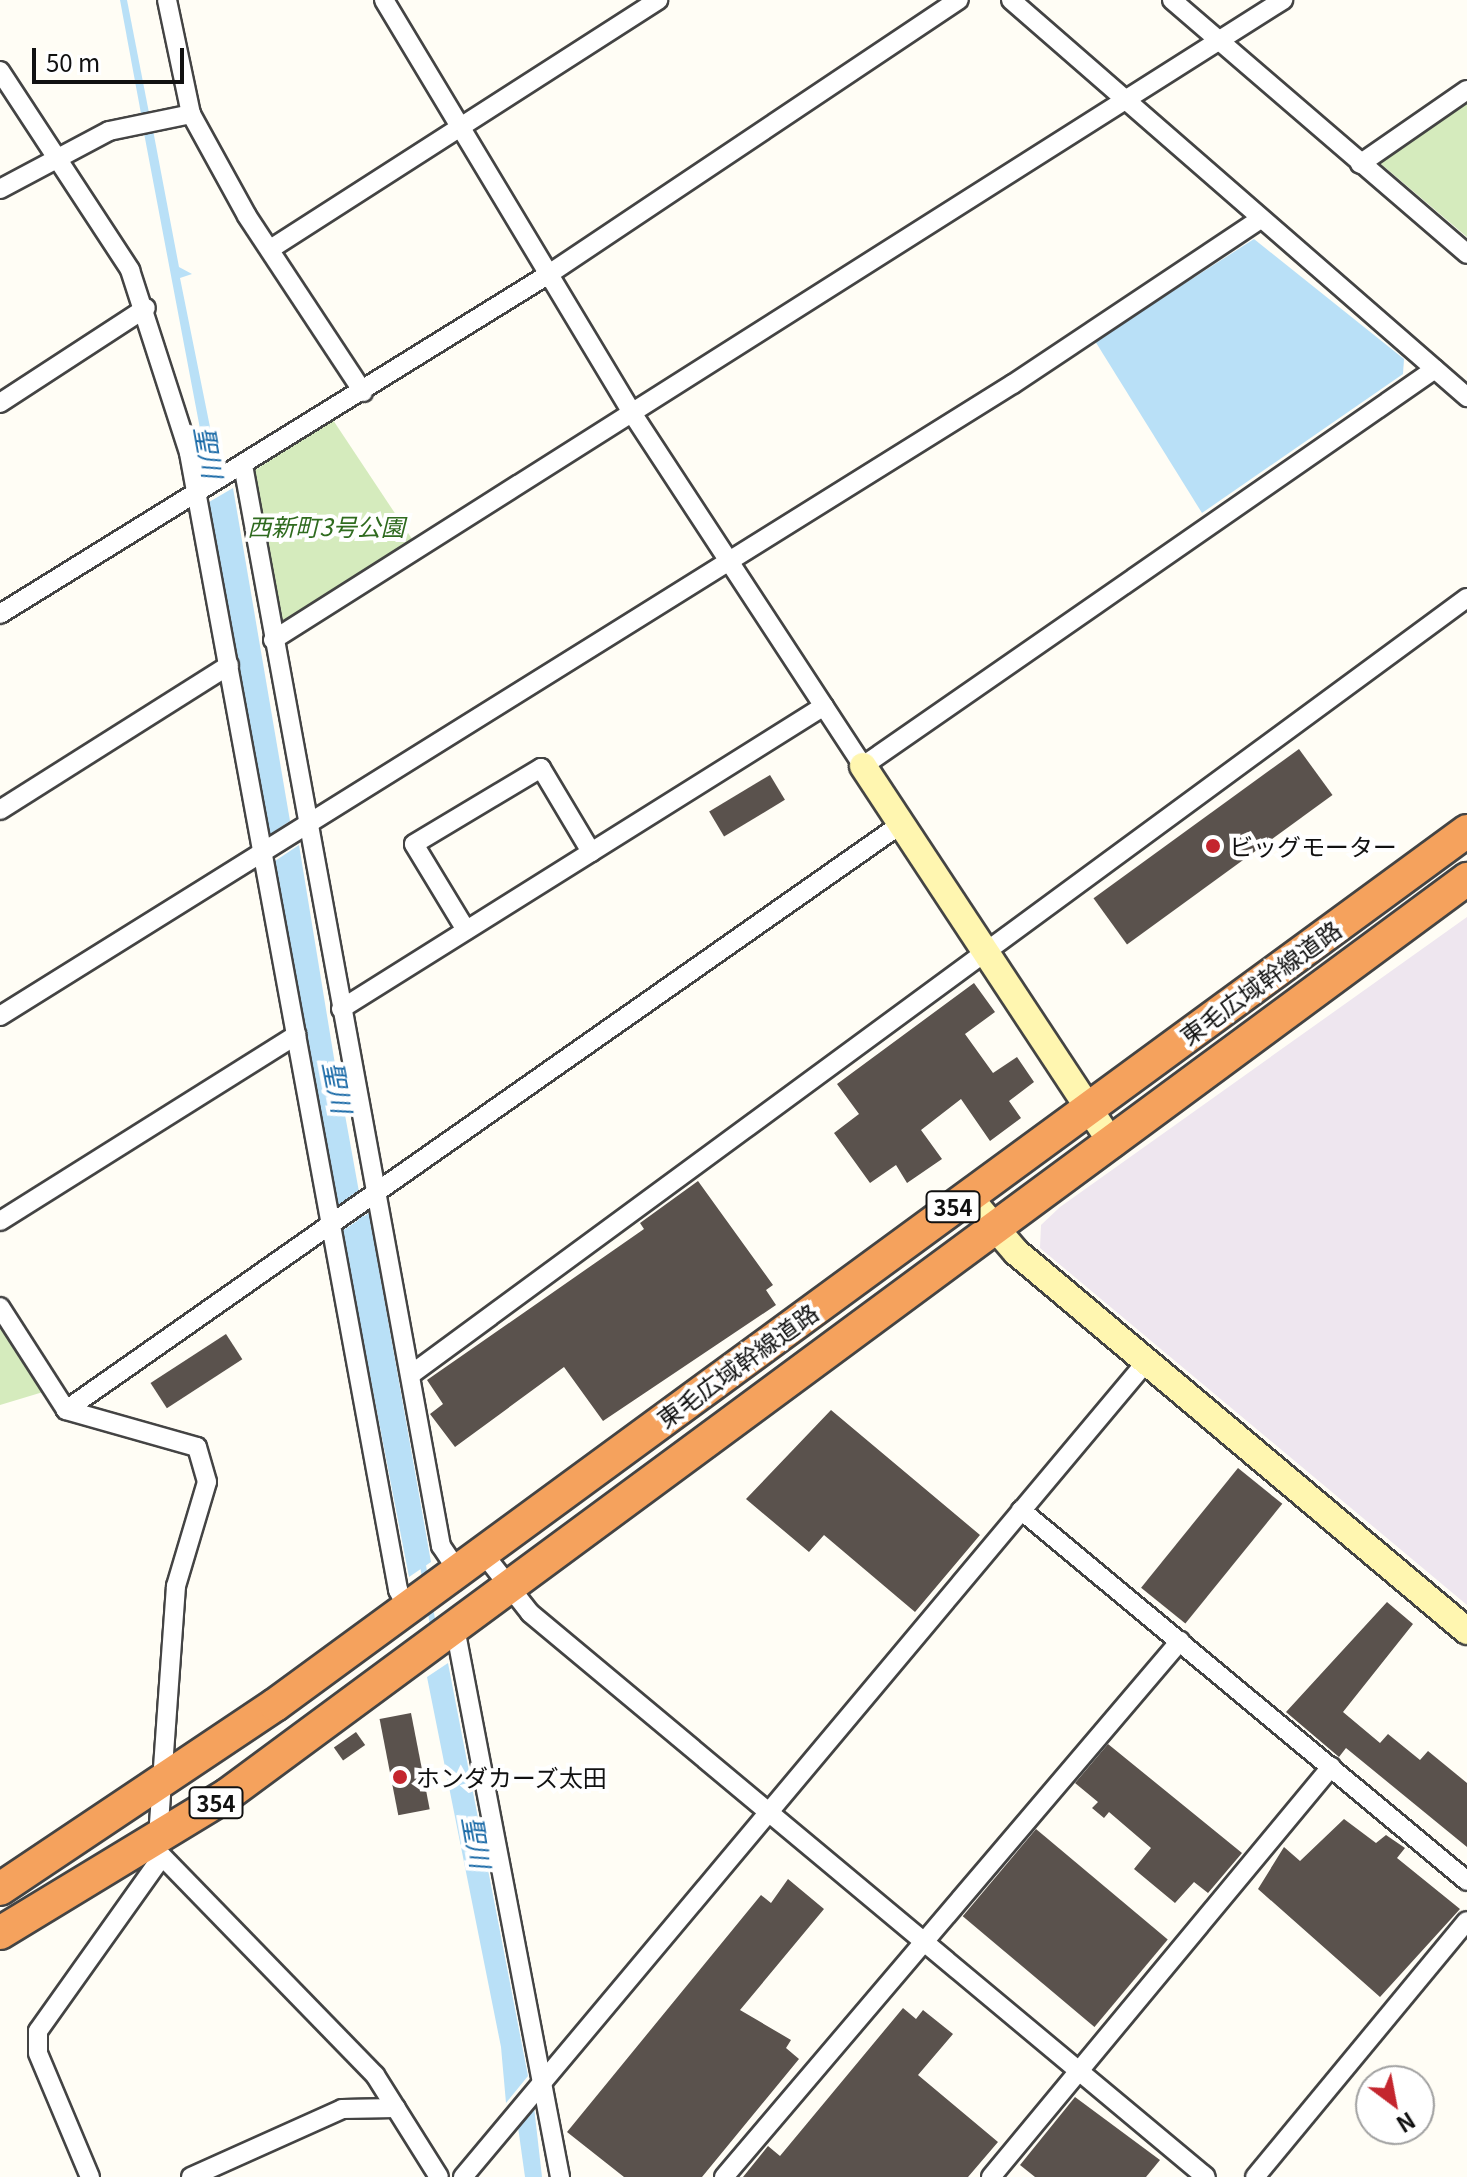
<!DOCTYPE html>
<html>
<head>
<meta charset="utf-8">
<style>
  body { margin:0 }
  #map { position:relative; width:1467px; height:2177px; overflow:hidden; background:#fffdf5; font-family:Georgia,"Noto Sans JP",serif }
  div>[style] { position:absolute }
  .industrial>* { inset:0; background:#eee6ef }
  .green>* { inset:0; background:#d5ebbd }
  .water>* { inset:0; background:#b9e0f7 }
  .stream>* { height:6px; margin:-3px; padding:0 3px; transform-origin:3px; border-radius:3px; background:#b9e0f7 }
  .building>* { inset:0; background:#5a524d; transform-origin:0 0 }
  .roads { filter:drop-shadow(2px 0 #444) drop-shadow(-2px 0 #444) drop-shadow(0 2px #444) drop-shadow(0 -2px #444) }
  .street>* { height:18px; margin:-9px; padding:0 9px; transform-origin:9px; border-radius:9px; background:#fff }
  .secondary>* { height:26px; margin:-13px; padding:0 13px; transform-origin:13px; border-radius:13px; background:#fff6b0 }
  .highway>* { height:32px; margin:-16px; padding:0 16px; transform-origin:16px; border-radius:16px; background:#f5a25d }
  .dots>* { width:22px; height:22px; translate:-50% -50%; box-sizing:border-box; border:4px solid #fff; border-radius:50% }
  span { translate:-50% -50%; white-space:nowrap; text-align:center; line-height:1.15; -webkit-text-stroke:8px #fff; paint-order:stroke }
  .shield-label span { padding:2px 6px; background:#fff; border:2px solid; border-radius:6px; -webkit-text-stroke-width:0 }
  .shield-label { font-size:22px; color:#111; font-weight:700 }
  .park-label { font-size:24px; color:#2f6b1f; font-style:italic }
  .poi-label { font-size:24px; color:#111 }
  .left { translate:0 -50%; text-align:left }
  .street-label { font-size:24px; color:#111 }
  .water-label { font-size:26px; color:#1768a6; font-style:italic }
  .north { position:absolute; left:1355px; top:2065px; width:80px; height:80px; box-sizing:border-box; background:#fff; border:2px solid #a0a0a0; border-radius:50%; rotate:148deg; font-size:22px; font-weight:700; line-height:32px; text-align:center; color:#111 }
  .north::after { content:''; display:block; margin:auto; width:28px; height:36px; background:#c4262e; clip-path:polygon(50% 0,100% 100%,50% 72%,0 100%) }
  .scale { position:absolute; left:32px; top:48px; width:152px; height:36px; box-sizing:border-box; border:4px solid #111; border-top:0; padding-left:10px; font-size:24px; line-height:28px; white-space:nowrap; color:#111; -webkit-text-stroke:6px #fff; paint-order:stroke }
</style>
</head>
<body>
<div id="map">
  <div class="industrial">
    <i style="clip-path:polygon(1467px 917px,1467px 1605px,1040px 1248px,1041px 1225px,1060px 1207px)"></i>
  </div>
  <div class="green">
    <i style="clip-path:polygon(1467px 98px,1467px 237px,1381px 164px,1382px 153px)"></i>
    <i style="clip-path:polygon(333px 420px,418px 548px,279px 636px,252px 472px)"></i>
    <i style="clip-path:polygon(0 1307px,53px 1389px,0 1405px)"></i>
  </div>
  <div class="water">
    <i style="clip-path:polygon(120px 0,127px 0,150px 118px,142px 119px)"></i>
    <i style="clip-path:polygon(153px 130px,179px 267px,192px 274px,180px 278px,212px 437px,226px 465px,198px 482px,201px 434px,144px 133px)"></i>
    <i style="clip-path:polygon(1254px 239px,1404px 359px,1403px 374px,1202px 513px,1095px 341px)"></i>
    <i style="clip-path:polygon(233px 488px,290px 821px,266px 837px,204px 505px)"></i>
    <i style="clip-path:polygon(299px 845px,356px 1192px,336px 1207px,275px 861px)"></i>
    <i style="clip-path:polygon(369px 1213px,431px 1562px,409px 1577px,342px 1231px)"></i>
    <i style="clip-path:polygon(448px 1663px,528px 2076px,506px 2103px,501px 2047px,427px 1677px)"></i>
    <i style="clip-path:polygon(534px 2107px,542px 2177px,525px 2177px,518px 2127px)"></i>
  </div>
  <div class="stream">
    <i style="left:334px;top:1071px;width:157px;rotate:79.7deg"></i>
    <i style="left:422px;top:1559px;width:24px;rotate:81deg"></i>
    <i style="left:429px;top:1602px;width:29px;rotate:80deg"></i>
  </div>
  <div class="building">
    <i style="left:1299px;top:749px;width:57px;height:254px;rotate:54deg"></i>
    <i style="left:770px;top:775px;width:29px;height:71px;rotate:59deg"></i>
    <i style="clip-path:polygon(974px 983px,995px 1012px,965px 1034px,993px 1073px,1017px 1057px,1034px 1082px,1009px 1101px,1021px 1118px,990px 1141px,961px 1099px,921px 1130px,942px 1159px,907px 1183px,896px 1165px,870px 1183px,834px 1133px,859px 1114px,837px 1084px)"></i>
    <i style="clip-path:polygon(698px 1181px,773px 1285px,766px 1290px,776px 1305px,603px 1421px,564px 1367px,455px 1447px,430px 1414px,443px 1404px,427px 1380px,644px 1229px,640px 1223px)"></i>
    <i style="left:226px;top:1334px;width:30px;height:90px;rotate:57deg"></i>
    <i style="clip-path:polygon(831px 1410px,980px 1535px,915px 1612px,824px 1535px,809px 1552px,746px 1499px)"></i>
    <i style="left:1238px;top:1468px;width:57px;height:154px;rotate:39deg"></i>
    <i style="clip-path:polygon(1387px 1602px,1413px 1624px,1343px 1712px,1380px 1743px,1388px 1734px,1420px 1760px,1428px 1751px,1467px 1783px,1467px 1847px,1346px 1748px,1339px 1757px,1286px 1712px)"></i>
    <i style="left:411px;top:1713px;width:98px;height:32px;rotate:79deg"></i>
    <i style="left:356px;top:1732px;width:16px;height:27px;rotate:55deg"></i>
    <i style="clip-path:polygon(1108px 1744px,1242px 1853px,1208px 1893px,1194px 1882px,1175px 1903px,1134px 1869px,1151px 1848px,1109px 1812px,1104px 1818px,1092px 1808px,1098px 1802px,1075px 1783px)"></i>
    <i style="clip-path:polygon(1344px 1819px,1376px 1843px,1386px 1835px,1405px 1848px,1397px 1858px,1460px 1909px,1380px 1997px,1258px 1889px,1284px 1847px,1300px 1861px)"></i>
    <i style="left:1036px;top:1829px;width:172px;height:114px;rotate:40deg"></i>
    <i style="clip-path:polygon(788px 1879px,824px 1909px,740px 2010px,791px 2040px,786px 2048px,799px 2059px,702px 2177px,624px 2177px,567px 2132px,761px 1895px,771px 1903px)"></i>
    <i style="clip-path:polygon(903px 2008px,916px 2019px,923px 2010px,953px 2034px,918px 2075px,998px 2142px,968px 2177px,743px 2177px,768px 2146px,780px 2156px)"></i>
    <i style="clip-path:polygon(1075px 2097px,1160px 2160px,1146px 2177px,1035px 2177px,1020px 2165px)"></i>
  </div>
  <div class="roads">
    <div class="street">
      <i style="left:167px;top:0;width:116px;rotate:78.1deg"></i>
      <i style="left:191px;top:114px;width:116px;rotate:61.2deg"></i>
      <i style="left:247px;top:216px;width:211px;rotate:56.6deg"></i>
      <i style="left:384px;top:0;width:482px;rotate:59deg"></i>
      <i style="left:632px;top:413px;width:422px;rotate:56.8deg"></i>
      <i style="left:863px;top:766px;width:696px;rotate:-34.76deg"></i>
      <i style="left:1011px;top:0;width:605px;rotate:41.04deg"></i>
      <i style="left:1172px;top:0;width:389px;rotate:40.7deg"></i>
      <i style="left:0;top:71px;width:238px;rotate:56.8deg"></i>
      <i style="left:130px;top:270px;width:192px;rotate:72.1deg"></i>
      <i style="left:189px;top:453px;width:1156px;rotate:79.58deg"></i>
      <i style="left:398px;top:1590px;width:19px;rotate:62deg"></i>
      <i style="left:1360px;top:164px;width:130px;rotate:-34.7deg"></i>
      <i style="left:0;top:189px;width:123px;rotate:-28deg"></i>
      <i style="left:109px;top:131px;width:84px;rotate:-11.7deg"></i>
      <i style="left:272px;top:248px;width:459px;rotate:-32.7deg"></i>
      <i style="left:0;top:403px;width:174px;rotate:-33.1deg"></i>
      <i style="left:243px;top:465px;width:1099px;rotate:79.62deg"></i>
      <i style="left:441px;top:1546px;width:30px;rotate:56deg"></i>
      <i style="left:0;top:614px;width:646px;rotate:-31.77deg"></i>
      <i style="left:549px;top:274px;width:493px;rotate:-33.8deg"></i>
      <i style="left:273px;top:640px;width:1196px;rotate:-32.36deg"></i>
      <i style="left:0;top:810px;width:271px;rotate:-32.3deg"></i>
      <i style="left:466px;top:930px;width:100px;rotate:-121.2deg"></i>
      <i style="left:414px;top:844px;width:148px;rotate:-30.9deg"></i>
      <i style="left:541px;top:768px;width:98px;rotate:59.2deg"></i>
      <i style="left:341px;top:1009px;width:570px;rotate:-32.1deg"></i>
      <i style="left:0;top:1016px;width:1194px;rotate:-31.96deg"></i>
      <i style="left:1013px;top:384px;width:296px;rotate:-33.7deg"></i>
      <i style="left:0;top:1221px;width:350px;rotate:-32.1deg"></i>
      <i style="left:0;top:1307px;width:122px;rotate:57.3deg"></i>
      <i style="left:66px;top:1410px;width:136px;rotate:15.8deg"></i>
      <i style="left:197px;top:1447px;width:36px;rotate:74deg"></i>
      <i style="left:207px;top:1482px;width:109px;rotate:106.6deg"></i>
      <i style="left:176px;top:1586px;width:266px;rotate:94.1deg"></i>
      <i style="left:157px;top:1851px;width:313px;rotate:45.8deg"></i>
      <i style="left:375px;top:2075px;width:120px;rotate:57.9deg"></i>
      <i style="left:413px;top:1373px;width:1308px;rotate:-36.33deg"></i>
      <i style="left:66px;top:1410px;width:1020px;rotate:-35.06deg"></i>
      <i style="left:1021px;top:1510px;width:580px;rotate:39.75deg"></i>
      <i style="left:483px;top:1553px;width:76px;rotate:51.9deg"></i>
      <i style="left:530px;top:1613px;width:880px;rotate:39.84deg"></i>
      <i style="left:455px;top:1628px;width:559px;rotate:79.17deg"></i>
      <i style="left:90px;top:2177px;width:134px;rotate:-112.8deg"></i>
      <i style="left:38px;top:2053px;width:22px;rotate:-90deg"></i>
      <i style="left:38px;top:2031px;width:212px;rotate:-54.6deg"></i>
      <i style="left:191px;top:2177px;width:166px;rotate:-24.2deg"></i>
      <i style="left:342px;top:2109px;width:54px;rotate:-1.1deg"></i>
      <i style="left:463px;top:2177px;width:1065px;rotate:-50.03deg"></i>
      <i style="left:724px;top:2177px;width:704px;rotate:-49.61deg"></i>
      <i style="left:991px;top:2177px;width:533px;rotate:-50.33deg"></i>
      <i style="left:1255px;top:2177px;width:332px;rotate:-50.4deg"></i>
    </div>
    <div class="secondary">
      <i style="left:863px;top:766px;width:453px;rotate:56.6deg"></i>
      <i style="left:968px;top:1196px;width:74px;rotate:49.4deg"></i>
      <i style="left:1016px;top:1252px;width:589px;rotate:40.04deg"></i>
    </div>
    <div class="highway">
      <i style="left:0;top:1889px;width:331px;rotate:-33.8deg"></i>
      <i style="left:275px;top:1705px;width:1478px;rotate:-36.25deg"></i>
      <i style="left:0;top:1933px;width:266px;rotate:-31.3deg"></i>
      <i style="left:227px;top:1795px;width:1542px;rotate:-36.45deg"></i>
    </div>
  </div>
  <div class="dots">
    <i style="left:1213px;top:846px;background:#c4262e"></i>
    <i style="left:400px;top:1777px;background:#c4262e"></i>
  </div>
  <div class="shield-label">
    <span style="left:953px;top:1207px">354</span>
    <span style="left:216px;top:1803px">354</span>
  </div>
  <div class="park-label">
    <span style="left:326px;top:526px">西新町3号公園</span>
  </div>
  <div class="poi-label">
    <span class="left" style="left:1229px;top:846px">ビッグモーター</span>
    <span class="left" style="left:416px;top:1777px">ホンダカーズ太田</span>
  </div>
  <div class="street-label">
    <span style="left:1260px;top:982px;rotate:-36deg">東毛広域幹線道路</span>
    <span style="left:737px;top:1365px;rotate:-36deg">東毛広域幹線道路</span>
  </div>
  <div class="water-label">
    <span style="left:210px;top:452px;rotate:80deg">聖川</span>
    <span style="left:339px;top:1087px;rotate:79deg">聖川</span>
    <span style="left:478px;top:1842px;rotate:80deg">聖川</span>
  </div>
  <div class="north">N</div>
  <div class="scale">50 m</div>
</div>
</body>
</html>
